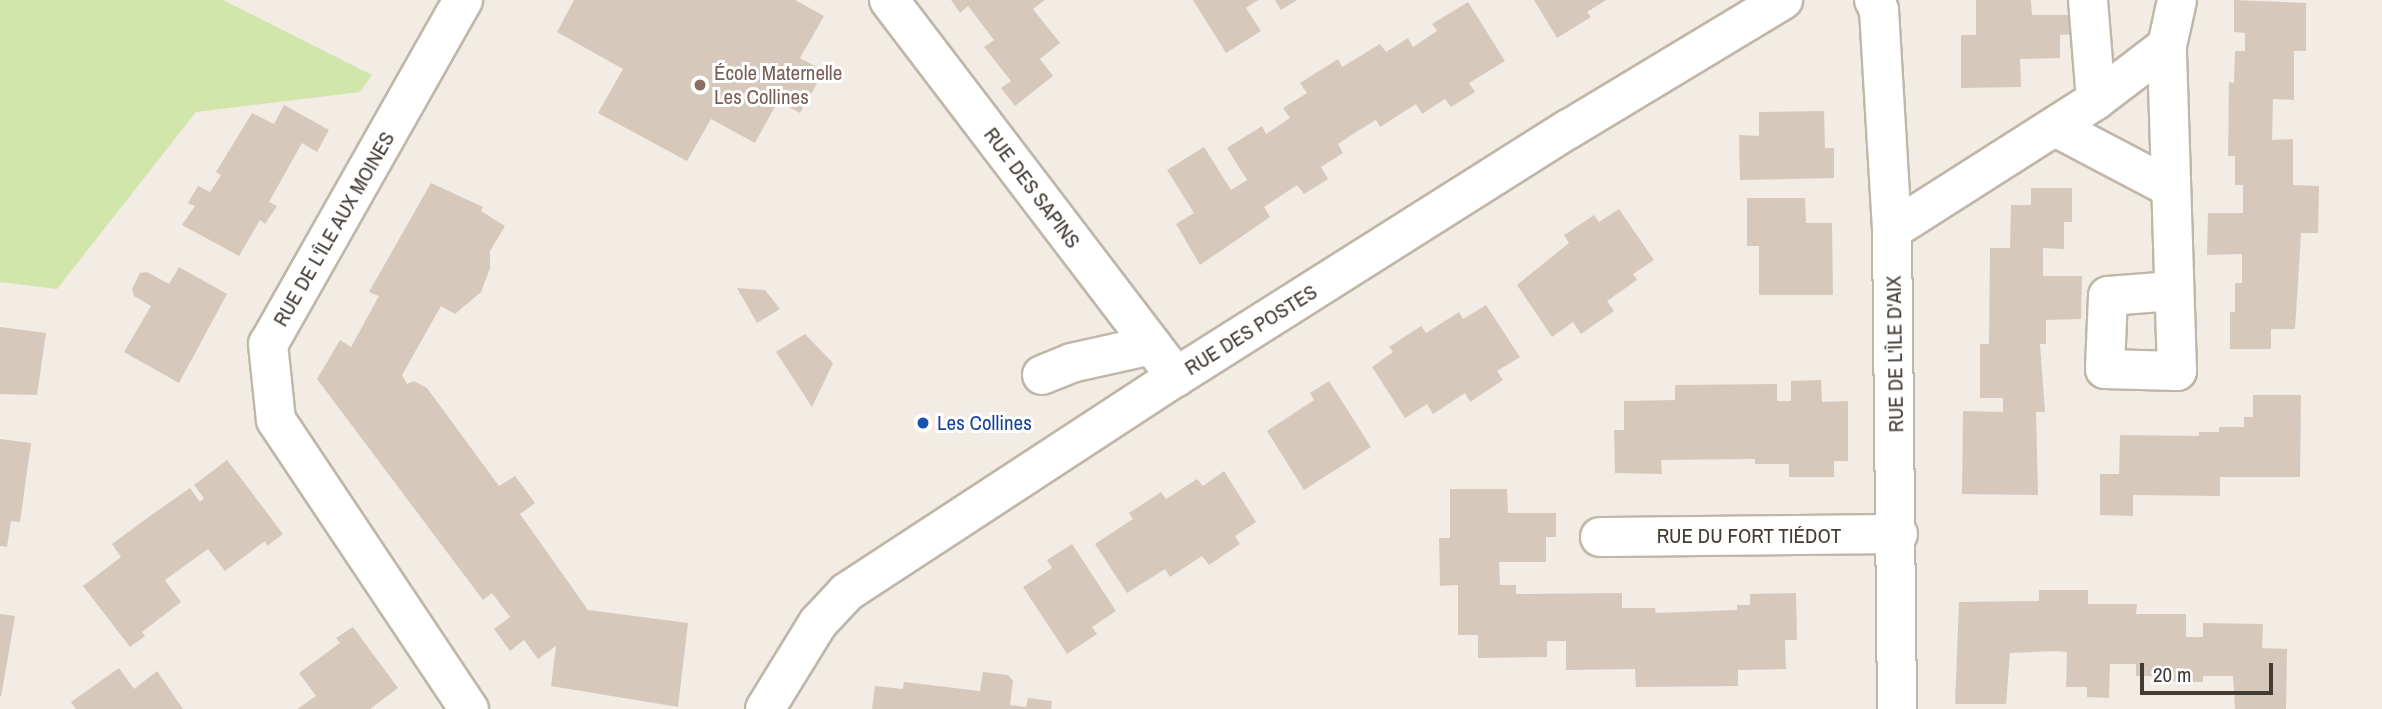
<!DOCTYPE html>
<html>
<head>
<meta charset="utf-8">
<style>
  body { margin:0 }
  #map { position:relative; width:2382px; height:709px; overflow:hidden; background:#f2ece4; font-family:"Archivo Narrow",sans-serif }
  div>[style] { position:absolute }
  .green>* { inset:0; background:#d2e6ac }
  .building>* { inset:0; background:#d6c9bc }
  .roads { filter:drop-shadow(2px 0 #c0b6a9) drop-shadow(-2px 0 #c0b6a9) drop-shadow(0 2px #c0b6a9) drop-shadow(0 -2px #c0b6a9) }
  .street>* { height:38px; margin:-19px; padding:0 19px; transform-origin:19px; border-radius:19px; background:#fff }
  .dots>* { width:19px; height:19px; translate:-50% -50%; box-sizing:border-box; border:4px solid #fff; border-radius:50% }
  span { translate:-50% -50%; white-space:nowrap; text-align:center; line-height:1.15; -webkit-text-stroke:6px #fff; paint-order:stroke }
  .education-label { font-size:21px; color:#785e54 }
  .left { translate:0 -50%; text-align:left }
  .street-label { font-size:21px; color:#433c34 }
  .transit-label { font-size:21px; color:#164399 }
  .scale { position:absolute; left:2140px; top:663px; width:133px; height:32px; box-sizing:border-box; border:4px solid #433c34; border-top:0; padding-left:9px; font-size:21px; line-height:24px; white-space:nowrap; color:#433c34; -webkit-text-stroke:5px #fff; paint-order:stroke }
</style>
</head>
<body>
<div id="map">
  <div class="green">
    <i style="clip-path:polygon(0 0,223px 0,372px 75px,360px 92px,196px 112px,57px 289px,0 282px)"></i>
  </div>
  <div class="building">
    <i style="clip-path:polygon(574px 0,795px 0,824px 16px,800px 58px,824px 71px,800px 113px,778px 101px,755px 143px,711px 119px,687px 161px,598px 113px,623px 69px,557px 32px)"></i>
    <i style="clip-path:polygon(951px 0,1045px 0,1033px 9px,1060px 43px,1040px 59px,1053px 76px,1015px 106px,1001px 88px,1011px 81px,984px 47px,994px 40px,968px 6px,960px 13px)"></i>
    <i style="clip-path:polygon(1193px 0,1258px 0,1246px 8px,1261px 31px,1226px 53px)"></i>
    <i style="clip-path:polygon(1275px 0,1297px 0,1281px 10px)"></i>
    <i style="clip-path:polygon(1534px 0,1606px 0,1587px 12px,1591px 17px,1557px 38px)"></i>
    <i style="clip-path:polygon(1976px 0,2031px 0,2032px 15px,2071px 15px,2072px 34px,2060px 35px,2060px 58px,2020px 59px,2021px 87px,1961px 88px,1961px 35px,1976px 35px)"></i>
    <i style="clip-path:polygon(2234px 0,2306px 3px,2306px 51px,2294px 51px,2294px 100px,2273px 99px,2272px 140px,2293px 139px,2293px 185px,2319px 186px,2318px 233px,2301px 233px,2295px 329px,2271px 329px,2271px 349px,2230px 349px,2230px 312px,2235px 312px,2235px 283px,2242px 283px,2242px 254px,2207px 255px,2208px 213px,2243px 213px,2243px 185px,2235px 185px,2235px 156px,2228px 156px,2229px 82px,2234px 83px,2235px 51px,2245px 51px,2245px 33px,2234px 32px)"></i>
    <i style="clip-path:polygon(1468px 2px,1505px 61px,1469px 83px,1475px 92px,1451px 107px,1445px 99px,1422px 114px,1416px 104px,1380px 127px,1376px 120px,1356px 132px,1338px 144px,1343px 153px,1321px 167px,1328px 179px,1304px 194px,1297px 185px,1264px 207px,1270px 217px,1200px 265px,1176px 224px,1194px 213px,1167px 170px,1204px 147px,1231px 190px,1247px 180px,1227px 148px,1262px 126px,1266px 134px,1290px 118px,1283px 108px,1307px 93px,1300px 83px,1338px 59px,1342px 67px,1380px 44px,1386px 52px,1408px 38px,1413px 47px,1437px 31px,1432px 24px)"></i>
    <i style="clip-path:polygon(284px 105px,329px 130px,317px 152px,302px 143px,269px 202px,277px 206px,265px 224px,260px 220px,239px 256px,182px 225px,195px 206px,188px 203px,198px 186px,210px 192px,221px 175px,216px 172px,252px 113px,274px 124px)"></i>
    <i style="clip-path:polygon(1824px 111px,1825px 148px,1834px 148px,1834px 178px,1740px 180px,1739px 135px,1759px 136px,1759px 112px)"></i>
    <i style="clip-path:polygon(431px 183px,483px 207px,481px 211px,505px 226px,490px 251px,490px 268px,481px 292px,455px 314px,441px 306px,402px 375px,407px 384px,414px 381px,427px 388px,499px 486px,515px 476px,535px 503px,520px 514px,588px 610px,688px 623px,678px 707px,551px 686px,556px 646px,538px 659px,524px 640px,510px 651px,494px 629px,510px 617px,492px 593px,483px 600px,317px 379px,340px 340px,351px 347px,379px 296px,369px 292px)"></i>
    <i style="clip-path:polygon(2031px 188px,2072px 188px,2072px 222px,2064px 222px,2064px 249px,2043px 248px,2043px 276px,2082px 276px,2081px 319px,2046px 320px,2046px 344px,2040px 344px,2045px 412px,2036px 412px,2038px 495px,1962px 494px,1963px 411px,2003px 412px,2003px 398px,1980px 398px,1980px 344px,1989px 344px,1990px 248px,2010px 248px,2011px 205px,2031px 205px)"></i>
    <i style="clip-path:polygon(1747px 198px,1805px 198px,1806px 223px,1832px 223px,1833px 295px,1759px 295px,1759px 246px,1747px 246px)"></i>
    <i style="clip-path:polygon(1619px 209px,1654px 260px,1633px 274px,1637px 280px,1607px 301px,1614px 311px,1581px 334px,1573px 322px,1552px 337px,1517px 285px,1569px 243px,1564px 235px,1594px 215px,1599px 222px)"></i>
    <i style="clip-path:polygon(179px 267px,227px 294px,179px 383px,124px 352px,151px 306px,134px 296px,132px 289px,140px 273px,147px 272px,169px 284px)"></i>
    <i style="clip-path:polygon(737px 288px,765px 290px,780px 309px,757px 323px)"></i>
    <i style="clip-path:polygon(1486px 305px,1520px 357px,1497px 371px,1503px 380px,1470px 402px,1465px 393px,1433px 414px,1427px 404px,1405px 418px,1372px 367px,1393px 352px,1389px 347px,1421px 326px,1426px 333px,1459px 312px,1463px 319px)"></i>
    <i style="clip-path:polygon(0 327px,46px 333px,37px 395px,0 394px)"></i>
    <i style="clip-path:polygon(805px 334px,833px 363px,812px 407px,776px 352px)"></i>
    <i style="clip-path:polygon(1821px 380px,1822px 402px,1848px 401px,1848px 461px,1834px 461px,1834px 477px,1789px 477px,1789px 464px,1755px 464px,1755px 459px,1745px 459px,1661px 460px,1662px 474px,1615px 473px,1614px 430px,1624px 430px,1624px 401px,1675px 400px,1675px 385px,1777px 384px,1777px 401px,1791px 401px,1791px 381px)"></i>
    <i style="clip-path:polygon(1329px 381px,1371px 447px,1304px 490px,1267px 431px,1314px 400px,1310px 393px)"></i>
    <i style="clip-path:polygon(2253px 395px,2301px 395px,2300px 477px,2220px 477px,2220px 496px,2133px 495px,2133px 516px,2100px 515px,2100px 474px,2119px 474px,2120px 435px,2199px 436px,2199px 432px,2219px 432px,2219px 427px,2244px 427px,2244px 417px,2253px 417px)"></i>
    <i style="clip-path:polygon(0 439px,31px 443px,20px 522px,11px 521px,7px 547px,0 546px)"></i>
    <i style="clip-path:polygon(227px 460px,283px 534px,267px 546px,265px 541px,225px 571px,208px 549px,165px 580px,181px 602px,142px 632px,145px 636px,130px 647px,83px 586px,121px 557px,112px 544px,150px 516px,190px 488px,200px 502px,204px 498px,194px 485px)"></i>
    <i style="clip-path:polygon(1224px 471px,1256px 522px,1235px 536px,1240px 544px,1209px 565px,1202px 556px,1170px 577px,1165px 569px,1127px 593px,1095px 544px,1133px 519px,1129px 513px,1161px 492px,1166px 499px,1197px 479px,1203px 486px)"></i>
    <i style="clip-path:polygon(1450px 489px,1507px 489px,1508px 513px,1556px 513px,1556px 537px,1546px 537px,1546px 562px,1499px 562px,1500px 585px,1516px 585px,1516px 594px,1622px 593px,1622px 608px,1655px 608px,1656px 613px,1737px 610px,1737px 605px,1750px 605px,1750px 594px,1796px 593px,1797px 640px,1785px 640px,1786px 669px,1738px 670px,1738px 686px,1636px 687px,1635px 669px,1566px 670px,1566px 641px,1547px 641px,1547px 657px,1478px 658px,1478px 635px,1458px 635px,1458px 585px,1440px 586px,1439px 538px,1450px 538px)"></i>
    <i style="clip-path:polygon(1072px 544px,1116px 611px,1092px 627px,1097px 634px,1067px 654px,1023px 587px,1052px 568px,1047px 560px)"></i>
    <i style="clip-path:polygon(2039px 590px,2088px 590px,2088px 604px,2137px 604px,2136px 614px,2186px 614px,2186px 637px,2203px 637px,2203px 623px,2263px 624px,2262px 648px,2287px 649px,2286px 709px,2235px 709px,2233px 676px,2203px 676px,2203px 682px,2165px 681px,2165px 676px,2136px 676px,2136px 664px,2110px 664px,2109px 698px,2087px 697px,2087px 687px,2066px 687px,2067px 652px,2055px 651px,2010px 653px,2006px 704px,1955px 704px,1959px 602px,2039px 601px)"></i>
    <i style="clip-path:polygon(0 614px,15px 616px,1px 697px,0 696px)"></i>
    <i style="clip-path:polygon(353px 627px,398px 688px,370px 709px,297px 709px,316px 696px,299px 673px,340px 643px,336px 638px)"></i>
    <i style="clip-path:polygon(119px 668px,134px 689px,157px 671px,183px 709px,76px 709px,71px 702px)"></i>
    <i style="clip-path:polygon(983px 672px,1008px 675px,1013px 681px,1010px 705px,1026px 707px,1028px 698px,1052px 701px,1051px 709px,872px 709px,875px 686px,903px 689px,904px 682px,980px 691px)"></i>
  </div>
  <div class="roads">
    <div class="street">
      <i style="left:463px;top:0;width:395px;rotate:119.5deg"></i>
      <i style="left:268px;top:344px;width:76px;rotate:84deg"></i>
      <i style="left:276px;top:420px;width:348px;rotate:56.3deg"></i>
      <i style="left:889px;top:0;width:474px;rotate:52.7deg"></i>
      <i style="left:1874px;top:0;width:11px;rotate:63deg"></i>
      <i style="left:1879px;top:10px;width:220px;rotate:86.6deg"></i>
      <i style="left:1892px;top:230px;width:479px;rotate:89.4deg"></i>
      <i style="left:2088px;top:0;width:100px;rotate:85.4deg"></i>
      <i style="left:2055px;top:127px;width:131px;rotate:27.7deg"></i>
      <i style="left:1892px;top:230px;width:242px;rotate:-32.5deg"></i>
      <i style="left:2096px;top:100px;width:89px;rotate:-37.3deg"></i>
      <i style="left:2173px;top:291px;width:65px;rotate:175.6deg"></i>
      <i style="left:2108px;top:296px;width:73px;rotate:92.4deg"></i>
      <i style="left:2105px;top:369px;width:72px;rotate:1.6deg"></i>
      <i style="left:2177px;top:371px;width:325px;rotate:-91.8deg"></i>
      <i style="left:2167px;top:46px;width:47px;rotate:-77.7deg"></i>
      <i style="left:1042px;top:375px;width:31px;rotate:-22deg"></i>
      <i style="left:1071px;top:363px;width:83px;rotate:-12.5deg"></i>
      <i style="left:1600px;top:537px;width:298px;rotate:-0.6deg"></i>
      <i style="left:765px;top:709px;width:101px;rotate:-58.4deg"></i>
      <i style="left:818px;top:623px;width:42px;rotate:-46.9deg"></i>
      <i style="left:847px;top:592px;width:393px;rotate:-33.2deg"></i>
      <i style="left:1176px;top:377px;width:465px;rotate:-32.3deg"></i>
      <i style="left:1569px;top:129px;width:250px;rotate:-31.1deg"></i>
    </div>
  </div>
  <div class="dots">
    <i style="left:700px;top:85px;background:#8d6e63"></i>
    <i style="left:923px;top:423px;background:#1a4fb4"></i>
  </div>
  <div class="education-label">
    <span class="left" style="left:714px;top:85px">École Maternelle<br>Les Collines</span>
  </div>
  <div class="street-label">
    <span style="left:1032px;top:188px;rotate:53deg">RUE DES SAPINS</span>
    <span style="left:334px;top:229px;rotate:-60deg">RUE DE L'ÎLE AUX MOINES</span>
    <span style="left:1251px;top:330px;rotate:-32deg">RUE DES POSTES</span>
    <span style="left:1895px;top:354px;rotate:-91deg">RUE DE L'ÎLE D'AIX</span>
    <span style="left:1749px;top:536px">RUE DU FORT TIÉDOT</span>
  </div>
  <div class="transit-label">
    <span class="left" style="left:937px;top:423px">Les Collines</span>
  </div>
  <div class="scale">20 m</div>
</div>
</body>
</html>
